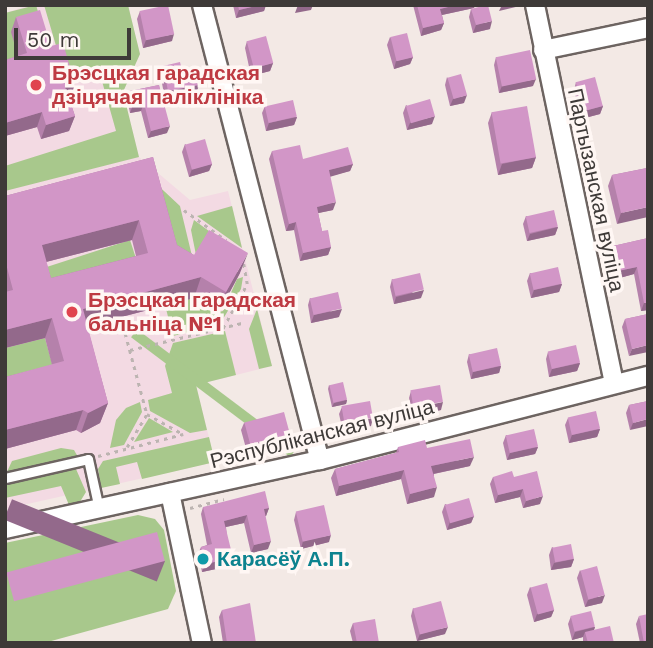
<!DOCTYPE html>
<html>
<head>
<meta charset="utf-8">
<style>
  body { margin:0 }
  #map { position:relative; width:653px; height:648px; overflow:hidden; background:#f3e9e5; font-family:"Work Sans",sans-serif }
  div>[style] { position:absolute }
  .medical>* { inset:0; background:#f3dae3 }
  .green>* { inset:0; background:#a8c88c; transform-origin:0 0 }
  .path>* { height:2.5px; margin-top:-1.25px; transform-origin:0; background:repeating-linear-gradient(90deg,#bcb4b1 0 3.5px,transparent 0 8.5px) }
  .roads { filter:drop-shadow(2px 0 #6d6461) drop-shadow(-2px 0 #6d6461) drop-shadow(0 2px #6d6461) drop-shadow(0 -2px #6d6461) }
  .service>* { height:9px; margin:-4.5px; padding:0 4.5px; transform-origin:4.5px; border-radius:4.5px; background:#fff }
  .minor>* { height:18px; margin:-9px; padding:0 9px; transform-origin:9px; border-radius:9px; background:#fff }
  .wall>* { inset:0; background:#b581ab }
  .shaded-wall>* { inset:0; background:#93698b; transform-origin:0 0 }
  .building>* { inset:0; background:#d296c7; transform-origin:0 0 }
  .dots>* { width:19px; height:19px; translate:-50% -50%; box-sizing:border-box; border:4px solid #fff7f4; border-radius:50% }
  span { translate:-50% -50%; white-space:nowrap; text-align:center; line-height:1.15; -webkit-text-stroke:7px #fff7f4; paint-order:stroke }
  .health-label { font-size:21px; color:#be3a42; font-weight:700 }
  .left { translate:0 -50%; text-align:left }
  .street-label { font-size:21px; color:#3e3a38 }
  .culture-label { font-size:21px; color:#0d838f; font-weight:700 }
  .frame { position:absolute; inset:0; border:7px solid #3e3a38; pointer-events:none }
  .scale { position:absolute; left:14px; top:28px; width:117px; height:32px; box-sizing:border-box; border:4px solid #3e3a38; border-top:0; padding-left:9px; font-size:21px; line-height:24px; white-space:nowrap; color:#3e3a38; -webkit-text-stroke:5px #fff7f4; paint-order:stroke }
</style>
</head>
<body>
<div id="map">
  <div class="medical">
    <i style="clip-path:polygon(30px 5px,128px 5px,140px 54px,123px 92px,139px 157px,190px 200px,228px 191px,272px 366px,196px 385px,215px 462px,5px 509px,5px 13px)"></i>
  </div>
  <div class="green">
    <i style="clip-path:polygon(36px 5px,52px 58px,5px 72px,5px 13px)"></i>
    <i style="clip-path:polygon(44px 5px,128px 5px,140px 54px,123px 92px,139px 157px,5px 191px,5px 166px,116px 131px,100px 74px,67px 83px)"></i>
    <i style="clip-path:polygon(149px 177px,180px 206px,192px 256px,196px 255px,191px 230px,194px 220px,232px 248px,181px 283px)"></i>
    <i style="clip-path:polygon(232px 206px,242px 248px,197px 216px)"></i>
    <i style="left:130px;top:240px;width:35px;height:99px;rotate:72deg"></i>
    <i style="clip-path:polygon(243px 277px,241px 289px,220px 324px,173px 336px,165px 305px,179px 302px,182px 291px,214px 313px,223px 311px,237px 279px)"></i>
    <i style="clip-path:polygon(257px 309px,272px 366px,259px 369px,249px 329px)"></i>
    <i style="clip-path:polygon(225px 331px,236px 375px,196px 385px,207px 430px,190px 433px,150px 411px,148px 400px,172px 393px,165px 366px,173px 343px)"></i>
    <i style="clip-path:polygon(45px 338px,55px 374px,5px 395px,5px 348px)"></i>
    <i style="clip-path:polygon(140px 402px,142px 412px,124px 445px,110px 448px,116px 420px,126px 408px)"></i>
    <i style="clip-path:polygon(149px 418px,173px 432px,134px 442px)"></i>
    <i style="clip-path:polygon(209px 437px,215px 462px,142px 479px,137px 462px,116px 467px,120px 484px,101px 488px,98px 469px,103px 461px)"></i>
    <i style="clip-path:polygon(61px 448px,74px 450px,78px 457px,6px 474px,12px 461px)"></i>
    <i style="left:296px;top:449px;width:10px;height:199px;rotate:127deg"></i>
    <i style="clip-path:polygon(76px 469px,86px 492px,78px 505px,69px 505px,61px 486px,5px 498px,5px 485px)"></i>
    <i style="clip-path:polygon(138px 515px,155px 519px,164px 530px,176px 591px,168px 609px,44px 643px,5px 643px,5px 543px)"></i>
  </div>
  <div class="path">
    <i style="left:184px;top:210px;width:52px;rotate:35.5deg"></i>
    <i style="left:121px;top:317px;width:100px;rotate:75deg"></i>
    <i style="left:147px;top:414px;width:41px;rotate:29.1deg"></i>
    <i style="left:223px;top:328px;width:50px;rotate:-61.4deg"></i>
    <i style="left:247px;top:284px;width:23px;rotate:-100deg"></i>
    <i style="left:130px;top:350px;width:115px;rotate:-13.6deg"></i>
    <i style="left:127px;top:447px;width:39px;rotate:-59deg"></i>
    <i style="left:98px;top:456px;width:88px;rotate:-14.5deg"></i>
    <i style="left:190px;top:508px;width:35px;rotate:-15deg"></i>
  </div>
  <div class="roads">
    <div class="service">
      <i style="left:5px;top:478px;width:85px;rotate:-12.9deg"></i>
      <i style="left:88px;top:459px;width:51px;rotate:77.6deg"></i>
    </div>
    <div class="minor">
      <i style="left:202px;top:5px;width:470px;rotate:75.5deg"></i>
      <i style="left:535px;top:5px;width:387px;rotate:78.2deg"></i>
      <i style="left:543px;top:50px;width:107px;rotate:-11.8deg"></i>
      <i style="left:170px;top:493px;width:153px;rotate:78deg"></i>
      <i style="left:5px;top:529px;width:322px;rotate:-12.4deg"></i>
      <i style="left:320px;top:460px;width:339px;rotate:-14.4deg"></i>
    </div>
  </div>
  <div class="wall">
    <i style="clip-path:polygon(233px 5px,266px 5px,264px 11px,236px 18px)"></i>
    <i style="clip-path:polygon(413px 5px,475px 5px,474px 8px,442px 15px,444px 23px,441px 30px,421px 36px)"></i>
    <i style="clip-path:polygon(471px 9px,490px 29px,473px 33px,469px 17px)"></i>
    <i style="clip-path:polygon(140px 11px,172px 41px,143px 48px,137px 19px)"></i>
    <i style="clip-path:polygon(16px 17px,51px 46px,75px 84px,69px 98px,75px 116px,69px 131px,41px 139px,37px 127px,5px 136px,5px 60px,18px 56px,11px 32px)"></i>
    <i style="clip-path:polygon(390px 37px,413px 57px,410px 64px,394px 69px,387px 45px)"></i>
    <i style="clip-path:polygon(247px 41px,273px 63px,270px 71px,251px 76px,245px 48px)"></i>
    <i style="clip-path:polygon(496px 57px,533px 86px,499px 93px,494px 65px)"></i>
    <i style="clip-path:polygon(163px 66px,182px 70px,199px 85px,196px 93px,165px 99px,160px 73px)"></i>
    <i style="clip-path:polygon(447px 77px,464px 103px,450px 106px,445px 85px)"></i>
    <i style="clip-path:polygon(576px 82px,603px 106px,600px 114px,581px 119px,574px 90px)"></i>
    <i style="clip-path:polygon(159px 85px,167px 133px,148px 138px,141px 111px,130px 113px,127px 98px,130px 91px)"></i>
    <i style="clip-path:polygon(406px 105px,432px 124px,407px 130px,403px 113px)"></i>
    <i style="clip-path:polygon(265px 106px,297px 117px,294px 125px,266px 131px,262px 113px)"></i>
    <i style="clip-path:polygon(492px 112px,536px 157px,532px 168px,498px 175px,488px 123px)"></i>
    <i style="clip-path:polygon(185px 144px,212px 164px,209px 171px,189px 177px,182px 152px)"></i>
    <i style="clip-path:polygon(272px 151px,303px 159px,353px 164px,350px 171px,330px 176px,333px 210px,318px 213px,322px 231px,331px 247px,328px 255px,300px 261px,294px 230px,286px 231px,269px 159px)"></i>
    <i style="clip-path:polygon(evenodd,153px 157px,177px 245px,194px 255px,240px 273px,219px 312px,194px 298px,87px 326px,108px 403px,100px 423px,81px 433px,76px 430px,5px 449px,5px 377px,52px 365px,45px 338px,5px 348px,5px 196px,153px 157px,132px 240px,136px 256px,51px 278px,46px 262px,132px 240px)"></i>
    <i style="clip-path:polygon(647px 168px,617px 224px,608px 186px,612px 175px)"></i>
    <i style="clip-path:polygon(526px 216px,558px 227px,555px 235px,527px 241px,523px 224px)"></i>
    <i style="clip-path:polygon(648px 238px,648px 310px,641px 311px,634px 274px,616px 279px,610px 254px,613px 246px)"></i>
    <i style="clip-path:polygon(530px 273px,562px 284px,559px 292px,531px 298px,527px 281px)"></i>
    <i style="clip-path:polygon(392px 279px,421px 298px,394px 304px,390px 287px)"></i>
    <i style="clip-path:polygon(310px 298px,339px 317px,311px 323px,308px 305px)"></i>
    <i style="clip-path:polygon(648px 314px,629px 356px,622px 327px,625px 319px)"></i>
    <i style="clip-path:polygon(548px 352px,580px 363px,577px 371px,549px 377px,546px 359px)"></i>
    <i style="clip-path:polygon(469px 354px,501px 366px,499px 373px,471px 379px,467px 362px)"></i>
    <i style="clip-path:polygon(329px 385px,347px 400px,346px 404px,332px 407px,328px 389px)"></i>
    <i style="clip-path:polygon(411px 391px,441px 410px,413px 416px,409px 398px)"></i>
    <i style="clip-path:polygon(648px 401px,630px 430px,626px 413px,629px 405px)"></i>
    <i style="clip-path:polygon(342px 407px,371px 426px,343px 432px,339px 414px)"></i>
    <i style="clip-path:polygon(568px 418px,600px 429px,597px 437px,569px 443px,565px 425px)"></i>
    <i style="clip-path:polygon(244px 423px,290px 434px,287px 441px,247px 452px,241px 430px)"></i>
    <i style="clip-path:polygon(506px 435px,538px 447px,535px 454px,507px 460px,503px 443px)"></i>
    <i style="clip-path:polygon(398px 447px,427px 448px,470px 466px,434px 474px,434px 497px,407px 504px,401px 479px,336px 496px,331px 478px,335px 469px,396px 453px)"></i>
    <i style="clip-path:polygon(493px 477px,514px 477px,540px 504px,523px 508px,520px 497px,495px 503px,490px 484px)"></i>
    <i style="clip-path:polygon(445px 504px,474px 516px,471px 523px,447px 530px,442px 512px)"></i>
    <i style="clip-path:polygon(203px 507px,269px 508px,266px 516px,265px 516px,268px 549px,251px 553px,244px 523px,226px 527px,230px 566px,202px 572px,198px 554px,201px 547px,207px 545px,201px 514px)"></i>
    <i style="clip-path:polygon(296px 512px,329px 542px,301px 549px,294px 520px)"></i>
    <i style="clip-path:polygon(552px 547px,574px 559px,571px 567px,551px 570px,549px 555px)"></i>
    <i style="clip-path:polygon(580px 570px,602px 603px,585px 607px,577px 578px)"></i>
    <i style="clip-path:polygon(530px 587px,554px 610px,551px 617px,534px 622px,527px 595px)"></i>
    <i style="clip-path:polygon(413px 608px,445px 634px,417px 641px,411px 616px)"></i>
    <i style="clip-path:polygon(222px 610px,256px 643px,223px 643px,219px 617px)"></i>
    <i style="clip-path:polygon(571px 616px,595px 627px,594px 630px,614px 643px,583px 643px,583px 637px,572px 640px,568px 624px)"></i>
    <i style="clip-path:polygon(639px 616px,648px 643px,640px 643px,636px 624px)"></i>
    <i style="clip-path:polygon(353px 623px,379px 643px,353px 643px,350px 631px)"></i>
  </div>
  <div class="shaded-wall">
    <i style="clip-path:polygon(260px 5px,266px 5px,264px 11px,236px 18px,239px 10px)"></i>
    <i style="clip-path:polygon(298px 5px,313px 5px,311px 10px,295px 13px)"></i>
    <i style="clip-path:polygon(456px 5px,475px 5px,474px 8px,437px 16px,440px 9px)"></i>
    <i style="clip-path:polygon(502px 5px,524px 5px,499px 11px)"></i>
    <i style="clip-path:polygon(492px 21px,490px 29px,473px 33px,476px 25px)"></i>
    <i style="clip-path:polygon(444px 23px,441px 30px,421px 36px,423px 28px)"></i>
    <i style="clip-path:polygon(174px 34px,172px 41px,143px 48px,146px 40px)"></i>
    <i style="clip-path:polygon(413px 57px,410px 64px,394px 69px,396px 61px)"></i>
    <i style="clip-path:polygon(273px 63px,270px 71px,251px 76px,254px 68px)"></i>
    <i style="clip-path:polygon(536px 79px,533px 86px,499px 93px,502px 86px)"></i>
    <i style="clip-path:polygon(75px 84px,70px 98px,60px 101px,65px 87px)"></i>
    <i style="clip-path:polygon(199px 85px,196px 93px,165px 99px,168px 91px)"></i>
    <i style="clip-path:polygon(467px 95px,464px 103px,450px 106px,453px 99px)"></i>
    <i style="clip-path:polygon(144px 103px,141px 111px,130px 113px,133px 105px)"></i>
    <i style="clip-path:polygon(603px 106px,600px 114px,581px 119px,584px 111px)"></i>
    <i style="clip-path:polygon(42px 112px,37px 127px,5px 136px,5px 123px)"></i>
    <i style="clip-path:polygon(75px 116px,69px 131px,41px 139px,46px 125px)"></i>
    <i style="clip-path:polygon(435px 116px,432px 124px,407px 130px,410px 123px)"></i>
    <i style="clip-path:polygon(297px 117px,294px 125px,266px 131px,269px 123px)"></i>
    <i style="clip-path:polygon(170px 126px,167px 133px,148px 138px,151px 131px)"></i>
    <i style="clip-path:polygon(536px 157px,532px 168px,498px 175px,502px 164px)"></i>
    <i style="clip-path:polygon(212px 164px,209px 171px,189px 177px,192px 169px)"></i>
    <i style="clip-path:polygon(353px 164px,350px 171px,326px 178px,329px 170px)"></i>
    <i style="clip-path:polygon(336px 202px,333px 210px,314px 214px,317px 207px)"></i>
    <i style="clip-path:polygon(648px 207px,648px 217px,617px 224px,621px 213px)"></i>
    <i style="clip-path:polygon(139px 220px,132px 240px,34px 265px,42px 245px)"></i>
    <i style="clip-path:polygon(296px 222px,294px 230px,286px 231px,289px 224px)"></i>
    <i style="clip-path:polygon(558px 227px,555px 235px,527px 241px,530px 234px)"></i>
    <i style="clip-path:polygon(331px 247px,328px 255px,300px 261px,303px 253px)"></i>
    <i style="clip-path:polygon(248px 253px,240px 273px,219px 312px,226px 292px)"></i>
    <i style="clip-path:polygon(637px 267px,634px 274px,616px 279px,618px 271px)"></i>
    <i style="clip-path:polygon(201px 277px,194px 298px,75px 329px,83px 309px)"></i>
    <i style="clip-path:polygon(562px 284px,559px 292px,531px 298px,534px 290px)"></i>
    <i style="clip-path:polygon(424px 290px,421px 298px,394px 304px,396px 297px)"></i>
    <i style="clip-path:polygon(644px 303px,648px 303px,648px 310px,641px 311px)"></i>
    <i style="clip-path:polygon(342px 309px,339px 317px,311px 323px,314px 315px)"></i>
    <i style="clip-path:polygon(52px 318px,45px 338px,5px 348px,5px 330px)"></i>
    <i style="clip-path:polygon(648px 345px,648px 352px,629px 356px,632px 349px)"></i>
    <i style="clip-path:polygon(580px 363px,577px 371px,549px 377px,552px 369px)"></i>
    <i style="clip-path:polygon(501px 366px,499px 373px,471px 379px,473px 372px)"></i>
    <i style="clip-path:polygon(347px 400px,346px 404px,332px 407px,334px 403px)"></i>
    <i style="clip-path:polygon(443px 402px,441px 410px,413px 416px,415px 408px)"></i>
    <i style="clip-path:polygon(108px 403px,100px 423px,81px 433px,88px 413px)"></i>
    <i style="clip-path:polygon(83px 410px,76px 430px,5px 449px,5px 430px)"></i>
    <i style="clip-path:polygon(373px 418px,371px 426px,343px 432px,345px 424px)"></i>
    <i style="clip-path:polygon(648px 419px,648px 426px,630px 430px,633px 423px)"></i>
    <i style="clip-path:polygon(600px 429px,597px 437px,569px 443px,572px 435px)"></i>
    <i style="clip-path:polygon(290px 434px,287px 441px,247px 452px,250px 444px)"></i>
    <i style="clip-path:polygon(538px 447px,535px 454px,507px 460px,510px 453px)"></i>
    <i style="clip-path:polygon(474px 457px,470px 466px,428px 475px,431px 466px)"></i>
    <i style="clip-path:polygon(404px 470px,401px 479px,336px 496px,339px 486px)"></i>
    <i style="clip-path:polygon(437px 487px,434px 497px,407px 504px,410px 494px)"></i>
    <i style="clip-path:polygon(523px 489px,520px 497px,495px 503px,498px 495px)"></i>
    <i style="clip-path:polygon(543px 496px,540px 504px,523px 508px,526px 501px)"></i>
    <i style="clip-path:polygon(269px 508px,266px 516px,261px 517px,264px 509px)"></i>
    <i style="clip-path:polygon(247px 515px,244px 523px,221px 528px,224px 521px)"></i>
    <i style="clip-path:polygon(474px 516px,471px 523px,447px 530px,450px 522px)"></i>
    <i style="clip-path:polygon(331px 535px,329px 542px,301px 549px,303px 541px)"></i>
    <i style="clip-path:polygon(271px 541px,268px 549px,251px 553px,254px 545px)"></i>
    <i style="clip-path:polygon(233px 558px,230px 566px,202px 572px,205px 564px)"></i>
    <i style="clip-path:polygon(574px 559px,571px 567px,551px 570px,554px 563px)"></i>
    <i style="left:165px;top:561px;width:22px;height:165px;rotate:112deg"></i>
    <i style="clip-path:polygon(605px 595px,602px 603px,585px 607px,588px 600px)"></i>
    <i style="clip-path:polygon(554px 610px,551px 617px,534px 622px,537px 614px)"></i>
    <i style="clip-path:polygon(448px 627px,445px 634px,417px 641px,420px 634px)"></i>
    <i style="clip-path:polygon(595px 627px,592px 635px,585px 632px,583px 637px,572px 640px,575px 632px)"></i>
  </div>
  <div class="building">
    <i style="left:168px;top:5px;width:30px;height:29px;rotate:78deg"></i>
    <i style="clip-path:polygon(238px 5px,260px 5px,239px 10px)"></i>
    <i style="clip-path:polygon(417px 5px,456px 5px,440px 9px,444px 23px,423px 28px)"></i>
    <i style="clip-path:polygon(486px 5px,488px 5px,492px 21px,476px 25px,471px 9px)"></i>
    <i style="clip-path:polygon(40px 10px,51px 46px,63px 43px,75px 84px,65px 87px,75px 116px,46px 125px,42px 112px,5px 123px,5px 60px,27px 53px,16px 17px)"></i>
    <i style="left:407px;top:33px;width:25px;height:17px;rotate:76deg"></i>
    <i style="left:266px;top:36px;width:28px;height:20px;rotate:75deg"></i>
    <i style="left:530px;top:50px;width:30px;height:35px;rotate:78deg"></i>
    <i style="clip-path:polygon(180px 62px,182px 70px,195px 67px,199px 85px,168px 91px,163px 66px)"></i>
    <i style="left:461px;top:74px;width:22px;height:14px;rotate:74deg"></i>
    <i style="left:595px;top:77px;width:30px;height:20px;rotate:75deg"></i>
    <i style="clip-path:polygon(159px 85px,170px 126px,151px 131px,144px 103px,133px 105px,130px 91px)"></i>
    <i style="left:430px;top:99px;width:18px;height:25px;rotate:74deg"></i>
    <i style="left:293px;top:100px;width:17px;height:29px;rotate:77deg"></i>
    <i style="left:527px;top:106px;width:52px;height:36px;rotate:80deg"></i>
    <i style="left:205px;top:139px;width:26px;height:21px;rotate:74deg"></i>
    <i style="clip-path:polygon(300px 145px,303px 159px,348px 147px,353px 164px,329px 170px,336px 202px,317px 207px,322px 231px,328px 230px,331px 247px,303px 253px,296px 222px,289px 224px,272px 151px)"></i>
    <i style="clip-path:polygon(evenodd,153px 157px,177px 245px,194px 255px,209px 230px,248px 253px,226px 292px,201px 277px,83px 309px,108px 403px,88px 413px,83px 410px,5px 430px,5px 377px,64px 361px,52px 318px,5px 330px,5px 292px,13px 290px,5px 260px,5px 196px,153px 157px,139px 220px,148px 253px,51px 278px,42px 245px,139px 220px)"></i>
    <i style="clip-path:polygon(647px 168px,648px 207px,621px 213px,612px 175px)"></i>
    <i style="left:554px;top:210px;width:17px;height:29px;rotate:77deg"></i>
    <i style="clip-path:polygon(648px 238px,648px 303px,644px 303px,637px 267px,618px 271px,613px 246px)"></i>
    <i style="left:558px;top:267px;width:17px;height:29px;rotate:77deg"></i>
    <i style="left:420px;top:273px;width:17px;height:29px;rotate:77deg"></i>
    <i style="left:338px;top:292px;width:17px;height:29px;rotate:77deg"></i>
    <i style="clip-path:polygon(648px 314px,648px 345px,632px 349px,625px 319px)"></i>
    <i style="left:576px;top:345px;width:18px;height:29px;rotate:77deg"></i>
    <i style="left:497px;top:348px;width:18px;height:29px;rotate:77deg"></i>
    <i style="left:343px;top:382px;width:18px;height:14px;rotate:77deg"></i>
    <i style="left:440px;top:385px;width:17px;height:30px;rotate:80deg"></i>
    <i style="left:370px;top:401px;width:17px;height:29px;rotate:80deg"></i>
    <i style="clip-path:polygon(648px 401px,648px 419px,633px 423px,629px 405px)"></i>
    <i style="left:596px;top:411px;width:18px;height:29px;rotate:77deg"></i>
    <i style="left:284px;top:412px;width:23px;height:41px;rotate:75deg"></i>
    <i style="left:534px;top:429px;width:18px;height:29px;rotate:77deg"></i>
    <i style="clip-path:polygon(470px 439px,474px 457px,431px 466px,437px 487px,410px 494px,404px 470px,339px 486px,335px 469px,399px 452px,398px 447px,425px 440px,427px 448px)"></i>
    <i style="clip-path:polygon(512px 471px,514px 477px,537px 471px,543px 496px,526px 501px,523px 489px,498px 495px,493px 477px)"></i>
    <i style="clip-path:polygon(265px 491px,269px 508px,264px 509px,271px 541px,254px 545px,247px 515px,224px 521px,233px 558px,205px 564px,201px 547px,212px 544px,203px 507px)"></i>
    <i style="left:469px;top:498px;width:19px;height:25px;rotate:74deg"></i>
    <i style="left:324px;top:505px;width:31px;height:29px;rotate:77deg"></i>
    <i style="left:157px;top:532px;width:30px;height:156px;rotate:75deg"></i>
    <i style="left:571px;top:544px;width:15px;height:19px;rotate:79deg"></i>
    <i style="left:597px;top:566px;width:30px;height:17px;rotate:75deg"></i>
    <i style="left:547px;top:583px;width:28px;height:17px;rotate:75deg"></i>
    <i style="left:441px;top:601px;width:27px;height:29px;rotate:75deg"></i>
    <i style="clip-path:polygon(250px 603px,256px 643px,227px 643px,222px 610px)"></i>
    <i style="left:591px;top:611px;width:16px;height:21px;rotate:76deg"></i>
    <i style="clip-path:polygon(648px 614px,648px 643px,644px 643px,639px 616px)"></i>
    <i style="clip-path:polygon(375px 619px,379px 643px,357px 643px,353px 623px)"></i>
    <i style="clip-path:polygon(610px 626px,614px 643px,588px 643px,585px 632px)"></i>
  </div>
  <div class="dots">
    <i style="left:36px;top:85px;background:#e0444e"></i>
    <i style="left:72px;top:312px;background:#e0444e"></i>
    <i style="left:203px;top:559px;background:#0f9aa8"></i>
  </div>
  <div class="health-label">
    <span class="left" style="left:52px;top:85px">Брэсцкая гарадская<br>дзіцячая паліклініка</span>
    <span class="left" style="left:88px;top:312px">Брэсцкая гарадская<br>бальніца №1</span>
  </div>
  <div class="street-label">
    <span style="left:596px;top:190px;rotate:78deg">Партызанская вуліца</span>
    <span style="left:322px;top:434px;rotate:-14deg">Рэспубліканская вуліца</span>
  </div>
  <div class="culture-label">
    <span class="left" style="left:217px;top:559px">Карасёў А.П.</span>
  </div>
  <div class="frame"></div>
  <div class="scale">50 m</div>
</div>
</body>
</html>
